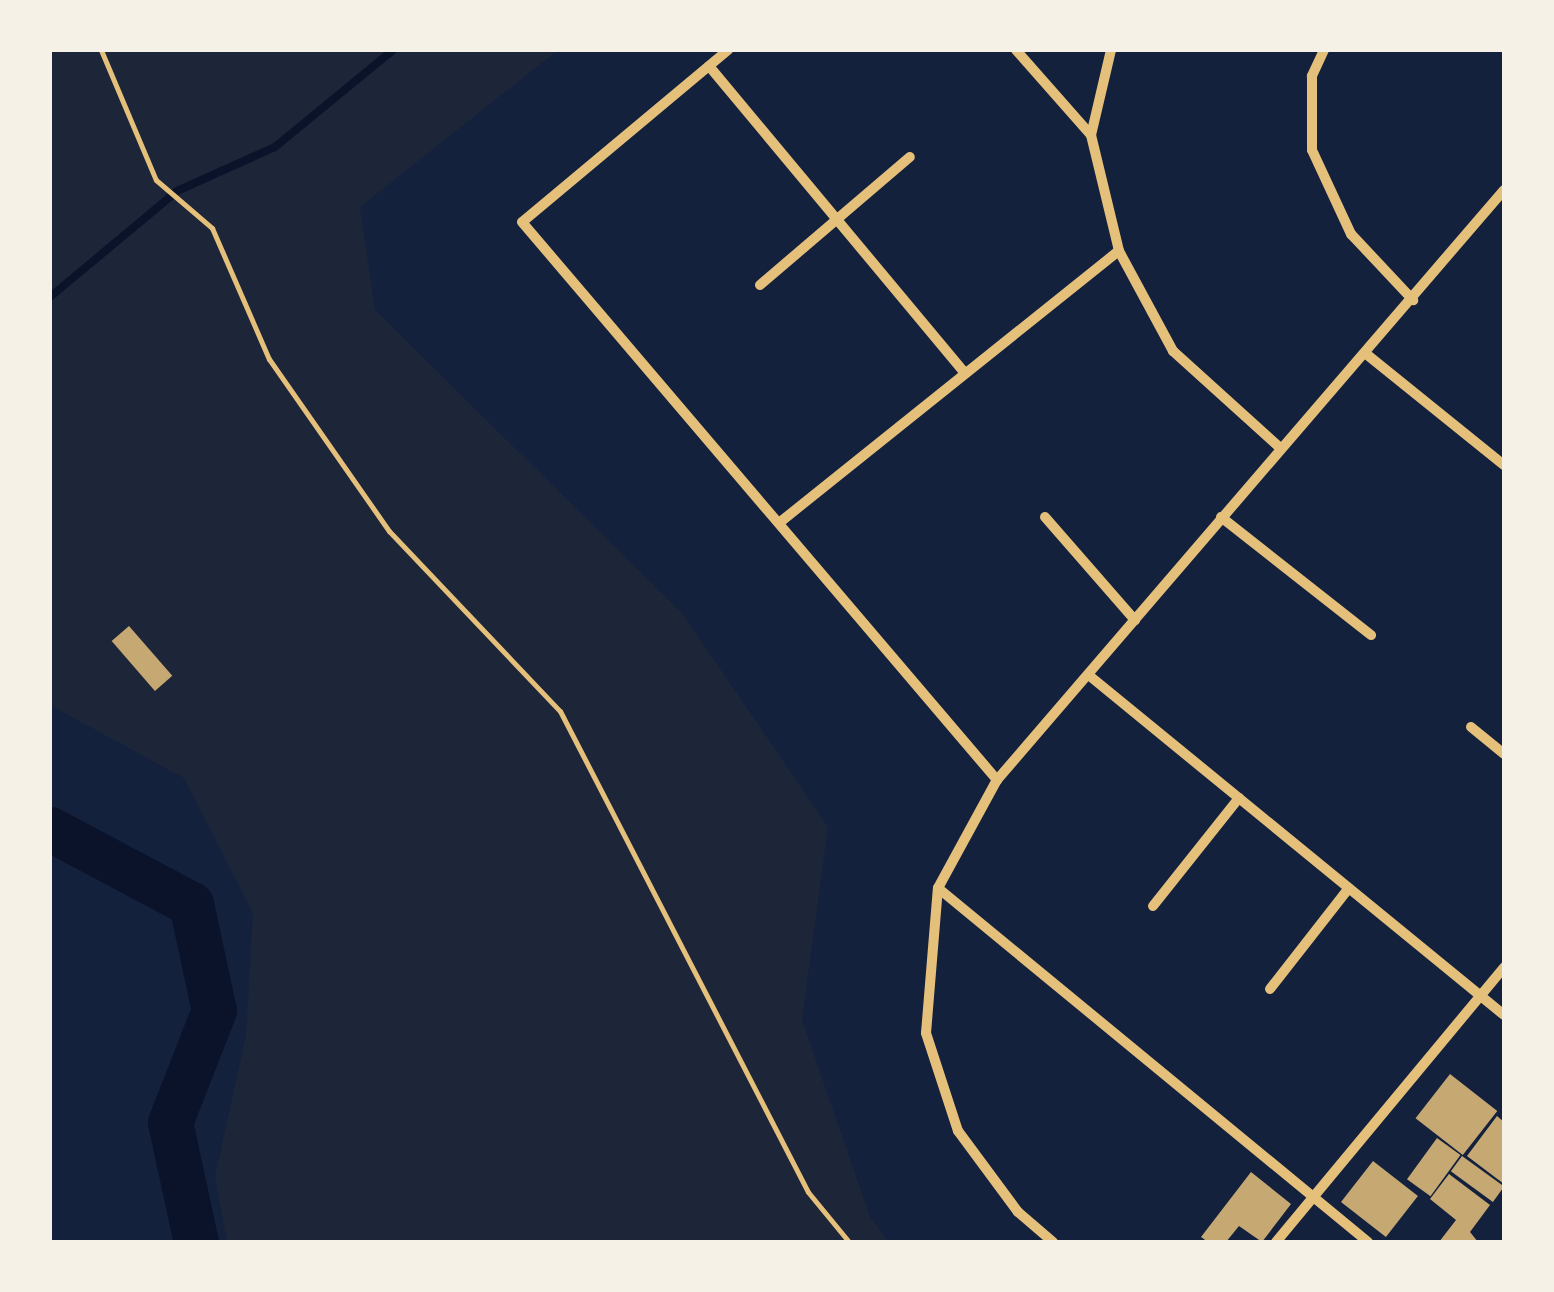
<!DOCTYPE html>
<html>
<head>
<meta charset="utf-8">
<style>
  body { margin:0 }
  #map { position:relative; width:1554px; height:1292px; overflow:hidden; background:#14213d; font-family:Georgia,serif }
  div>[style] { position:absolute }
  .green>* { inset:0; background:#1d2539 }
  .stream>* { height:8px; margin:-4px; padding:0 4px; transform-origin:4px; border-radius:4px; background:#0b132b }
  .river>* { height:45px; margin:-22.5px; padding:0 22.5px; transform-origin:22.5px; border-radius:22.5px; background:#0b132b }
  .building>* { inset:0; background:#c6a872; transform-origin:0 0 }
  .path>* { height:5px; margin:-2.5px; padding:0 2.5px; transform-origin:2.5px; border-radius:2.5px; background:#e5c07b }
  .minor>* { height:10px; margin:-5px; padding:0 5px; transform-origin:5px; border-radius:5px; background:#e5c07b }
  span { translate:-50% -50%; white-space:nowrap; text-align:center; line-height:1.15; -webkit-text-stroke:8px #f6f1e7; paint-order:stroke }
  .frame { position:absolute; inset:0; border:52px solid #f6f1e7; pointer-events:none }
</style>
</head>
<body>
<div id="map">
  <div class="green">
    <i style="clip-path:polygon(50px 50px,558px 50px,360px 207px,375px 310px,682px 613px,828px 827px,802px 1020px,870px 1217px,889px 1242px,227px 1242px,215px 1177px,246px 1036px,253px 913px,184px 778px,50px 705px)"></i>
  </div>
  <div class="stream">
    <i style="left:50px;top:297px;width:165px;rotate:-39.8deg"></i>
    <i style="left:177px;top:191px;width:107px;rotate:-24.2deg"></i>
    <i style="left:275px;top:147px;width:153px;rotate:-39.4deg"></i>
  </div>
  <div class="river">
    <i style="left:50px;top:829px;width:160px;rotate:28deg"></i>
    <i style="left:191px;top:904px;width:108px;rotate:77.8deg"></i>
    <i style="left:214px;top:1010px;width:120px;rotate:111.4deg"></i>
    <i style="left:170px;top:1122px;width:123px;rotate:77.8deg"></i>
  </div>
  <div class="building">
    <i style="left:129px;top:626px;width:66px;height:23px;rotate:49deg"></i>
    <i style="left:1450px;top:1074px;width:60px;height:56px;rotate:38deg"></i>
    <i style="clip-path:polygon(1497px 1116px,1504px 1122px,1504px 1184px,1467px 1156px)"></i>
    <i style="left:1437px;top:1138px;width:29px;height:51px;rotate:36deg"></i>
    <i style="left:1462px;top:1156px;width:52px;height:19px;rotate:36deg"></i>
    <i style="left:1373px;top:1161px;width:57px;height:52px;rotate:38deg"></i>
    <i style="clip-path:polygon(1251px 1172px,1291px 1204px,1262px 1242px,1239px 1226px,1226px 1242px,1208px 1242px,1201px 1237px)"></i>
    <i style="clip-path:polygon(1449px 1174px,1490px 1205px,1470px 1232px,1478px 1242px,1439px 1242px,1456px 1220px,1430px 1199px)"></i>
  </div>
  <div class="path">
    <i style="left:101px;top:50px;width:141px;rotate:67.1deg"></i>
    <i style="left:156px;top:180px;width:74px;rotate:40.6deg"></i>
    <i style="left:212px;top:228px;width:143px;rotate:66.5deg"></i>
    <i style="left:269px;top:359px;width:210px;rotate:55.1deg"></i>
    <i style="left:389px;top:531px;width:248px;rotate:46.5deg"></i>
    <i style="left:560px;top:711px;width:541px;rotate:62.72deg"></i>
    <i style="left:808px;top:1192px;width:65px;rotate:50.6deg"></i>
  </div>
  <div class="minor">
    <i style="left:728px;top:50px;width:268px;rotate:140.1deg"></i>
    <i style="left:522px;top:222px;width:733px;rotate:49.59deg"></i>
    <i style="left:1016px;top:50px;width:113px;rotate:48.6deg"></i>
    <i style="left:1111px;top:50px;width:87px;rotate:103.2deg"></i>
    <i style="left:1091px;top:135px;width:119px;rotate:76.4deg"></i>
    <i style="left:1119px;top:251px;width:114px;rotate:61.6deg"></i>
    <i style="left:1173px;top:351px;width:142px;rotate:42.1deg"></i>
    <i style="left:1324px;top:50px;width:29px;rotate:115deg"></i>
    <i style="left:1312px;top:76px;width:74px;rotate:90deg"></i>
    <i style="left:1312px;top:150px;width:93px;rotate:65.1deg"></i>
    <i style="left:1351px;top:234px;width:91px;rotate:46.8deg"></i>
    <i style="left:709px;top:66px;width:398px;rotate:50.2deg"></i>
    <i style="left:760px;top:285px;width:197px;rotate:-40.5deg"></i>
    <i style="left:1365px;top:353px;width:179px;rotate:38.9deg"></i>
    <i style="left:1045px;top:517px;width:137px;rotate:48.9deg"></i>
    <i style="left:1221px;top:517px;width:191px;rotate:38.2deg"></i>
    <i style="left:779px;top:523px;width:435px;rotate:-38.7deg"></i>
    <i style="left:1091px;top:677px;width:534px;rotate:39.3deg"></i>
    <i style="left:1471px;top:727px;width:43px;rotate:39.3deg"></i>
    <i style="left:938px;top:888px;width:557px;rotate:39.46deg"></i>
    <i style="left:1153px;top:906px;width:138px;rotate:-51.5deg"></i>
    <i style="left:1270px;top:989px;width:128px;rotate:-52deg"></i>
    <i style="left:1053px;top:1242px;width:46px;rotate:-139.4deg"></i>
    <i style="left:1018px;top:1212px;width:101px;rotate:-126.5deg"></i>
    <i style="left:958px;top:1131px;width:103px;rotate:-108.1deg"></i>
    <i style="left:926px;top:1033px;width:145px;rotate:-85.3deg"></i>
    <i style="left:938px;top:888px;width:123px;rotate:-61.4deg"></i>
    <i style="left:997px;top:780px;width:778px;rotate:-49.33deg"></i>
    <i style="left:1276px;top:1242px;width:357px;rotate:-50.3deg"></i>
  </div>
  <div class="frame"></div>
</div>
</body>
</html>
